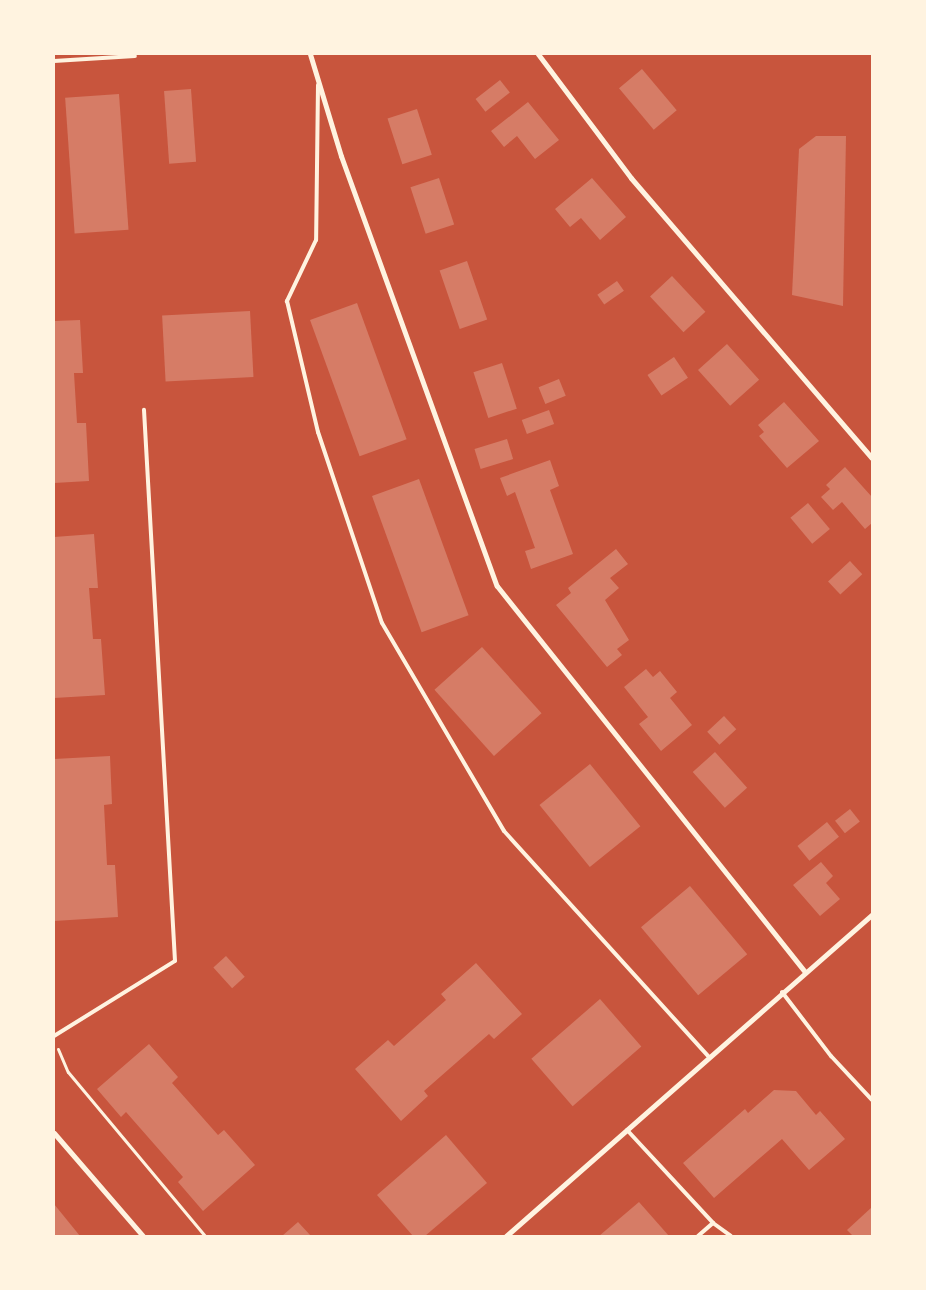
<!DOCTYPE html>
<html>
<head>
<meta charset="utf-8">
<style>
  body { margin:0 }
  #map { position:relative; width:926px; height:1290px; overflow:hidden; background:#c8553d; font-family:Raleway,sans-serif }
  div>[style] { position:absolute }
  .building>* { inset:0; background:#d67c66; transform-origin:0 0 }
  .path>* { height:3px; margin:-1.5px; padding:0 1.5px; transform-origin:1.5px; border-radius:1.5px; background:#fff3e0 }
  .service>* { height:4px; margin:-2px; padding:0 2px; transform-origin:2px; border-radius:2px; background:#fff3e0 }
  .minor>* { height:5px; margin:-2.5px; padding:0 2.5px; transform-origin:2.5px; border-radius:2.5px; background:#fff3e0 }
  span { translate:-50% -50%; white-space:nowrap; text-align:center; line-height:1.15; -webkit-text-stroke:5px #fff3e0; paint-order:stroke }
  .frame { position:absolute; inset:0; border:55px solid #fff3e0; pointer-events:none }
</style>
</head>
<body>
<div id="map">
  <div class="building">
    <i style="left:642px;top:69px;width:54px;height:30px;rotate:50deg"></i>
    <i style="left:500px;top:80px;width:16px;height:31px;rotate:52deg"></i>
    <i style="left:191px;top:89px;width:73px;height:27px;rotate:86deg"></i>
    <i style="left:119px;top:94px;width:136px;height:54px;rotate:86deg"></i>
    <i style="clip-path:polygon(528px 102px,559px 140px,535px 159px,517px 136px,504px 147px,491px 131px)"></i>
    <i style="left:417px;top:109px;width:48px;height:31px;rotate:72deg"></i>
    <i style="clip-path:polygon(816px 136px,846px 136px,843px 306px,792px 295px,799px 149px)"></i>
    <i style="left:439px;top:178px;width:49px;height:30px;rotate:72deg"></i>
    <i style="clip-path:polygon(592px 178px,626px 217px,600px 240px,581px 218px,570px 227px,555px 209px)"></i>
    <i style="left:467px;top:261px;width:62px;height:29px;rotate:71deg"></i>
    <i style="left:672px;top:276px;width:49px;height:30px;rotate:47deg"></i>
    <i style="left:617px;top:281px;width:12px;height:24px;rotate:55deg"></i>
    <i style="left:357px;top:303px;width:145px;height:50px;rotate:70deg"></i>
    <i style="left:250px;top:311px;width:66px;height:88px;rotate:87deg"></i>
    <i style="clip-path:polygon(80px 320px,83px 373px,74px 373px,77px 423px,86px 423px,89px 481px,54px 483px,54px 321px)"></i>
    <i style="left:727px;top:344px;width:48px;height:39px;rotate:48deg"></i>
    <i style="left:674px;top:357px;width:25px;height:32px;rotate:56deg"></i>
    <i style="left:502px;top:363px;width:48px;height:30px;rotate:72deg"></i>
    <i style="left:559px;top:379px;width:18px;height:22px;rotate:68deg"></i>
    <i style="clip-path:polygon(784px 402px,819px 441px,787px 468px,759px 436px,764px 432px,758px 425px)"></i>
    <i style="left:549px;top:410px;width:15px;height:29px;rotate:70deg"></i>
    <i style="left:507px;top:439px;width:21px;height:34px;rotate:73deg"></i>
    <i style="clip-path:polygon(550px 460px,559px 486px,550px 490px,573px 554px,531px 569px,525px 551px,535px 548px,515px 492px,507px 496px,500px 478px)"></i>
    <i style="clip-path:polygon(845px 467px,872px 497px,872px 523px,865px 529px,842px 502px,833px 510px,821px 497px,830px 489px,826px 485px)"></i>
    <i style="left:419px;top:479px;width:145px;height:50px;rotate:70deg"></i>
    <i style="left:808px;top:503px;width:34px;height:23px;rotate:50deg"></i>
    <i style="clip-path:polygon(94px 534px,98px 588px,89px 588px,93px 639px,101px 639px,105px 695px,54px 698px,54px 537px)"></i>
    <i style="clip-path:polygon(616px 549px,628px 564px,610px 578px,619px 588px,605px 600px,629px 640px,617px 649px,622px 655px,607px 667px,556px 605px,571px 593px,568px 588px)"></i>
    <i style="left:850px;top:561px;width:18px;height:30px;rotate:47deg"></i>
    <i style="left:482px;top:647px;width:89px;height:64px;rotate:48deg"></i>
    <i style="clip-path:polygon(646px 669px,653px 677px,660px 671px,677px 692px,670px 698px,692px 725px,661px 751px,639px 724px,648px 717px,624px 687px)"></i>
    <i style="left:724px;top:716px;width:18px;height:23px;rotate:47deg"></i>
    <i style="left:715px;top:752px;width:48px;height:30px;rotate:48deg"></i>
    <i style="clip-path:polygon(110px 756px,112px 804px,104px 805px,107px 865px,115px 865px,118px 917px,54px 921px,54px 759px)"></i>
    <i style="left:590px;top:764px;width:80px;height:65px;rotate:51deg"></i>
    <i style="left:850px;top:809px;width:16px;height:19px;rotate:52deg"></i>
    <i style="left:827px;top:822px;width:19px;height:38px;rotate:51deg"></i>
    <i style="clip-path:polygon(821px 862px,833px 876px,826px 883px,840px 899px,820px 916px,793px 885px)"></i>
    <i style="left:690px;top:886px;width:89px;height:64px;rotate:50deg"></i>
    <i style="left:226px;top:956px;width:28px;height:17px;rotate:48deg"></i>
    <i style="clip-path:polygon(476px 963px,522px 1014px,494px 1039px,489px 1034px,424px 1091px,428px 1096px,401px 1121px,355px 1069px,388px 1040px,394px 1046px,446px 1000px,441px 994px)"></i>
    <i style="left:600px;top:999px;width:63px;height:91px;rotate:49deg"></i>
    <i style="clip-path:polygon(149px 1044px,178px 1077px,172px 1083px,218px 1135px,224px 1130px,255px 1165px,203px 1211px,178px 1182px,183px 1177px,126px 1112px,121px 1117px,97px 1089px)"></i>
    <i style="clip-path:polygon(774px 1090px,796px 1091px,816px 1115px,820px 1111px,845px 1139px,809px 1170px,782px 1139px,714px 1198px,683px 1163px,745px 1109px,748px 1113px)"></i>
    <i style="clip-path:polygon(446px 1135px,487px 1183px,425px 1236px,413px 1236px,377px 1195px)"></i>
    <i style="clip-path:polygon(639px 1202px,669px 1236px,599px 1236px)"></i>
    <i style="clip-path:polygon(54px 1204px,80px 1236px,54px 1236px)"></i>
    <i style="clip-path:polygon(872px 1207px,872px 1236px,853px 1236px,847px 1230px)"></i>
    <i style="clip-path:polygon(298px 1222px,311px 1236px,282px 1236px)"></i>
  </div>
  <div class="path">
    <i style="left:58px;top:1049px;width:25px;rotate:67deg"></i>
    <i style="left:68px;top:1072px;width:214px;rotate:50.1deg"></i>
  </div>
  <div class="service">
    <i style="left:54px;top:61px;width:81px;rotate:-3.5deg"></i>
    <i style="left:318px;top:85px;width:155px;rotate:90.7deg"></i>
    <i style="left:316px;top:240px;width:68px;rotate:115.4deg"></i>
    <i style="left:287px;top:301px;width:135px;rotate:76.7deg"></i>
    <i style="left:318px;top:432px;width:201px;rotate:71.5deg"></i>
    <i style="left:382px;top:623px;width:241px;rotate:59.6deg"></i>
    <i style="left:504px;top:831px;width:305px;rotate:47.8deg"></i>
    <i style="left:782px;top:992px;width:81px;rotate:52.6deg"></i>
    <i style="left:831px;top:1056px;width:60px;rotate:47deg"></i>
    <i style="left:54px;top:1036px;width:142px;rotate:-31.8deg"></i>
    <i style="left:175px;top:961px;width:552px;rotate:-93.22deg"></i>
    <i style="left:627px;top:1130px;width:127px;rotate:47.2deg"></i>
    <i style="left:713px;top:1223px;width:22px;rotate:36deg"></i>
    <i style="left:698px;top:1236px;width:20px;rotate:-41deg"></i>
  </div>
  <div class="minor">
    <i style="left:310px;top:54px;width:107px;rotate:73.1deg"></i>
    <i style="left:341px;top:156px;width:457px;rotate:70.1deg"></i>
    <i style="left:497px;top:586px;width:494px;rotate:51.4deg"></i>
    <i style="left:538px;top:54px;width:155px;rotate:53.1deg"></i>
    <i style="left:631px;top:178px;width:369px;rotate:49.3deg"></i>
    <i style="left:54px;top:1133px;width:136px;rotate:49.2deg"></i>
    <i style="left:506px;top:1236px;width:487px;rotate:-41.3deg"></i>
  </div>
  <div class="frame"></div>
</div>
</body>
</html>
